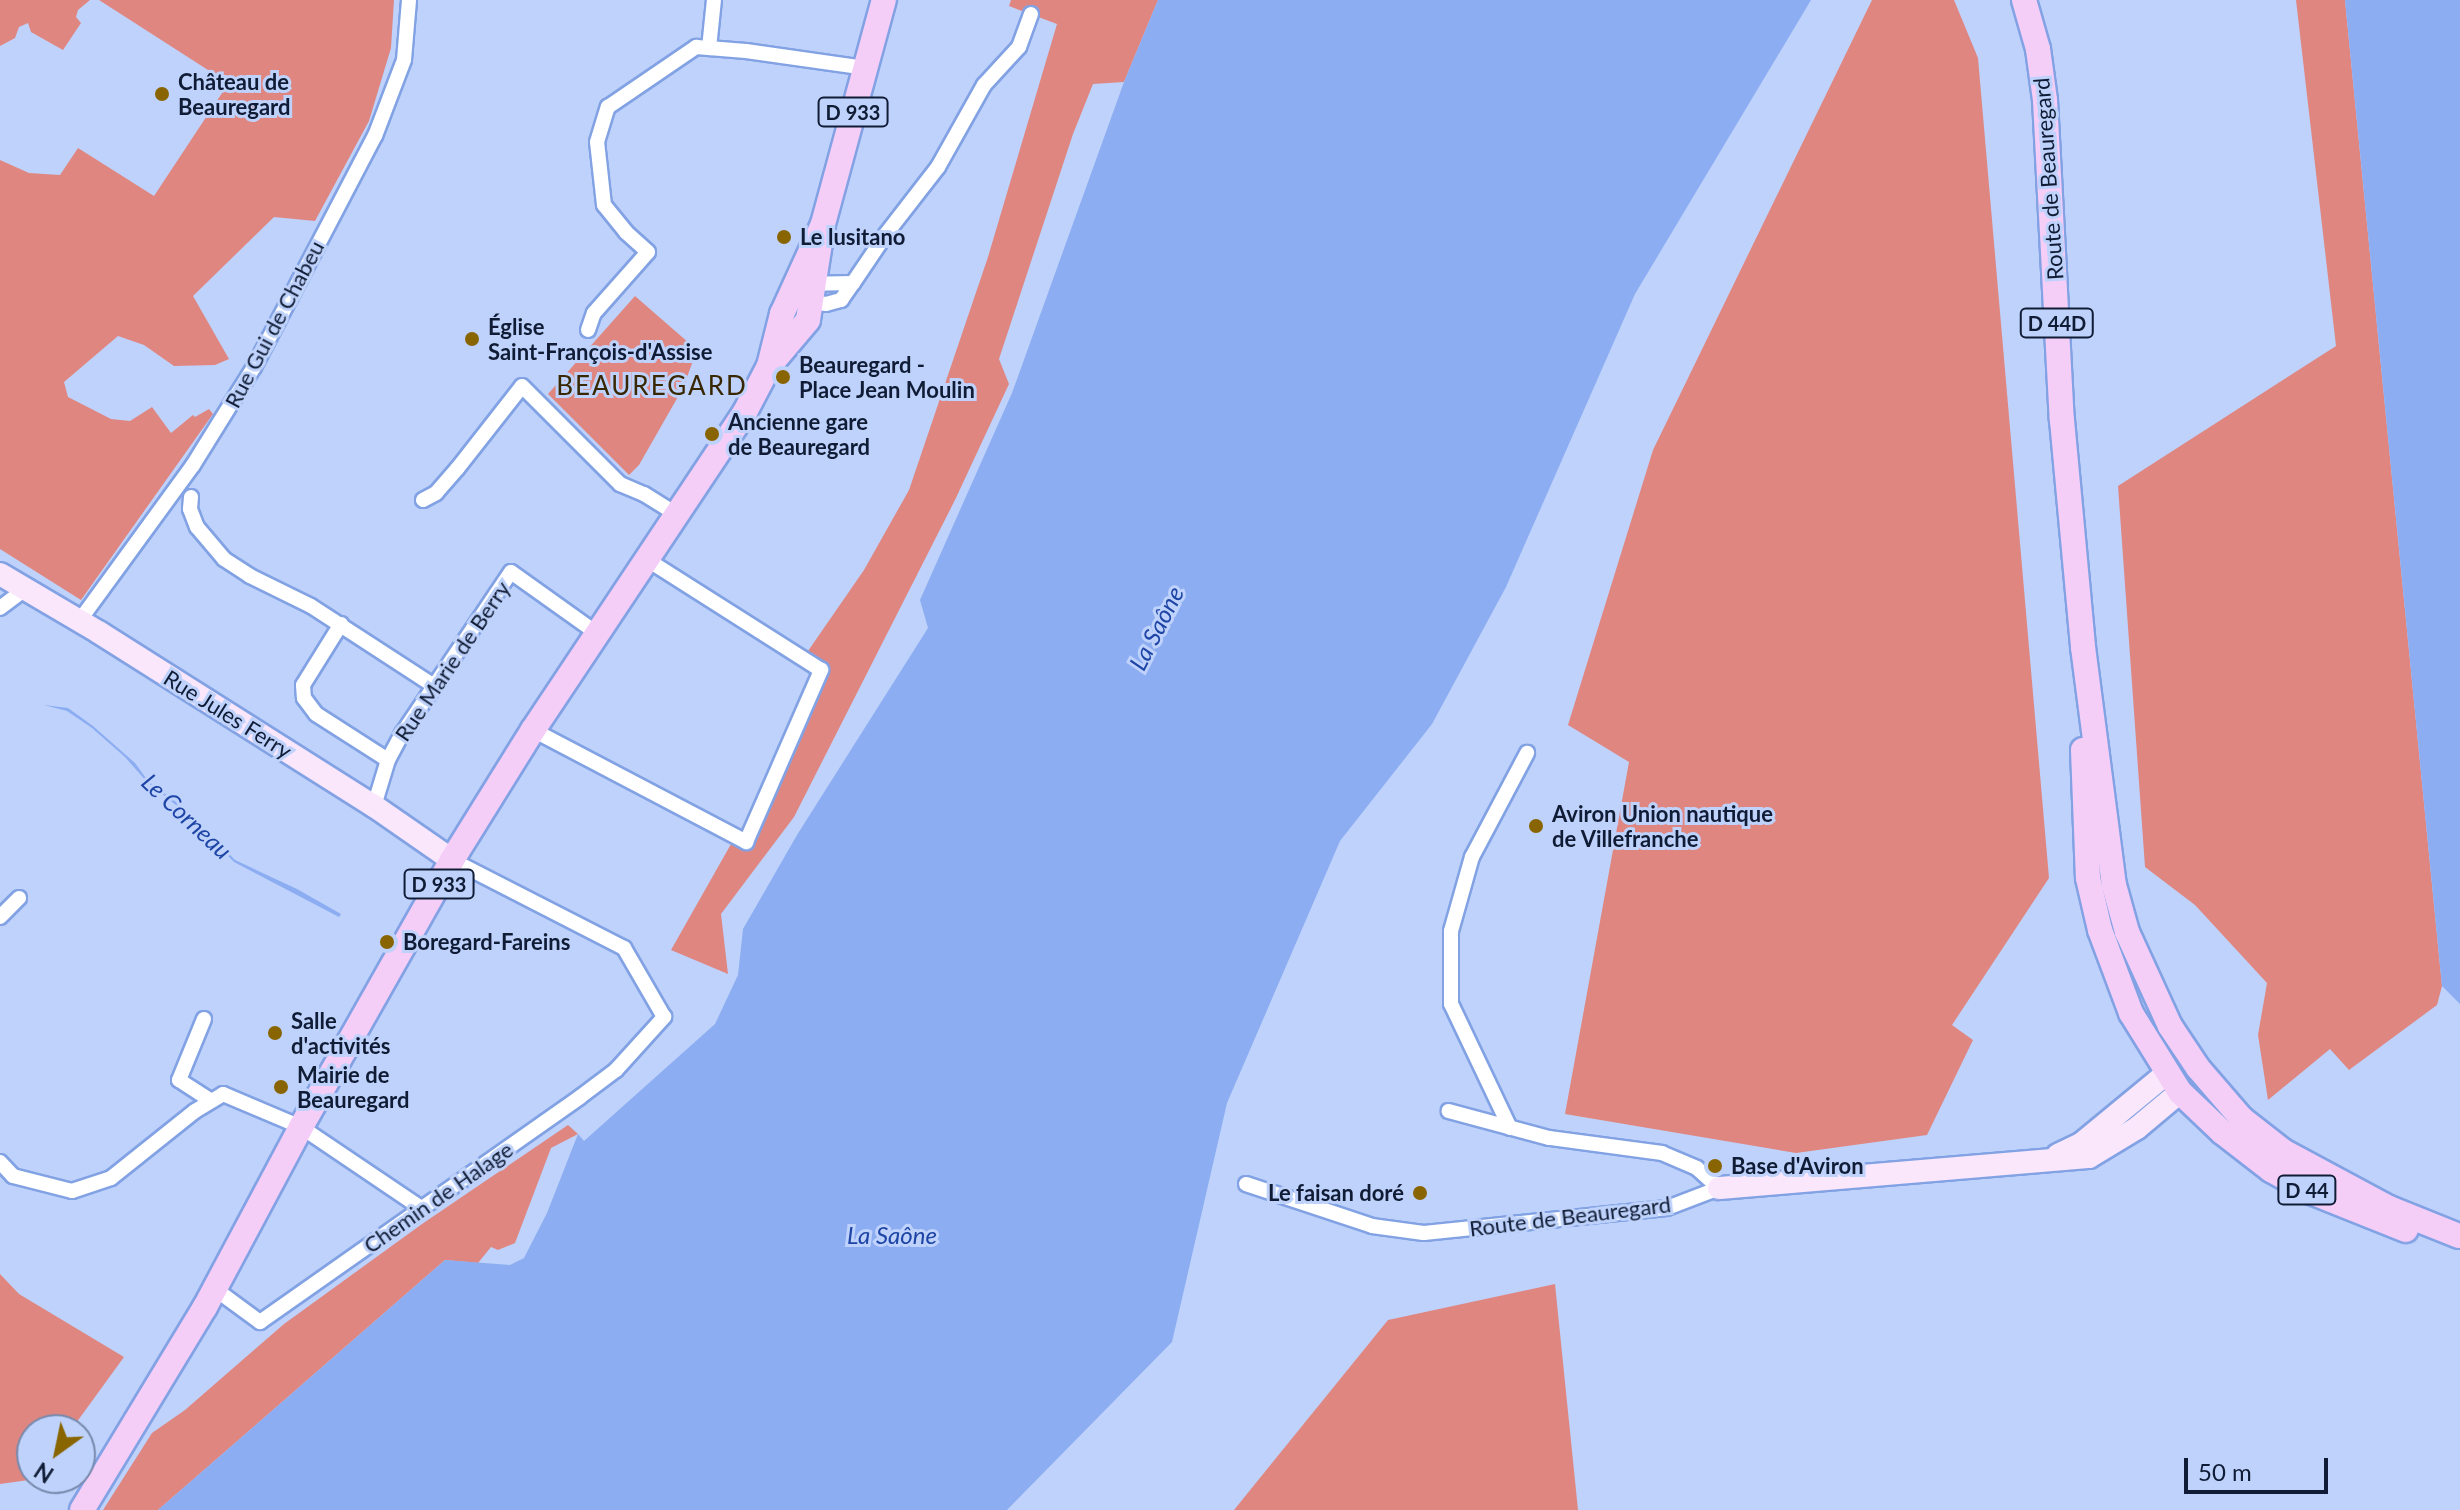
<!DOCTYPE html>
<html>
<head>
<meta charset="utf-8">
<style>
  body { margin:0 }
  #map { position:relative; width:2460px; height:1510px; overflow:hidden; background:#bed2fb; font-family:Lato,sans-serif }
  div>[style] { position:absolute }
  .green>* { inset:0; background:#e08680 }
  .water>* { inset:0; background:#8cadf1 }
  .roads { filter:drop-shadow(2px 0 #82a2e4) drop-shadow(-2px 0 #82a2e4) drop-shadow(0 2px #82a2e4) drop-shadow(0 -2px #82a2e4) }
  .street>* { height:14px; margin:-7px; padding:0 7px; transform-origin:7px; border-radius:7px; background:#fff }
  .secondary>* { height:22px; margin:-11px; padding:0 11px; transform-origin:11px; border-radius:11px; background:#fae7fb }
  .primary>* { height:24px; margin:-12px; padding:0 12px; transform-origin:12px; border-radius:12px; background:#f5cef8 }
  .dots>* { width:22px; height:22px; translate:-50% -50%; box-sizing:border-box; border:4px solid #bed2fb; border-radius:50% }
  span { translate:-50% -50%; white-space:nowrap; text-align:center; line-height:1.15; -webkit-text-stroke:6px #bed2fb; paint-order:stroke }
  .shield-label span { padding:2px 6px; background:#bed2fb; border:2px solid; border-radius:6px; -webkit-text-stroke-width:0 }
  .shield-label { font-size:20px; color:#101c35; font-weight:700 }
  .poi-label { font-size:22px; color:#101c35; font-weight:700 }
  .left { translate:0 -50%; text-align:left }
  .right { translate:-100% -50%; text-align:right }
  .street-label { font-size:22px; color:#101c35 }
  .water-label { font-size:24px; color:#1e45a6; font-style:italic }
  .quarter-label { font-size:26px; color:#382700; letter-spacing:2px }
  .north { position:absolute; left:16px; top:1414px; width:80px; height:80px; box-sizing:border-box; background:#bed2fb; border:2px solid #7889ac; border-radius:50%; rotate:213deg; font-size:22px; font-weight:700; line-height:32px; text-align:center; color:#101c35 }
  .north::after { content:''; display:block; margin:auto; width:28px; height:36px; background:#896502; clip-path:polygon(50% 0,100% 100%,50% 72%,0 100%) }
  .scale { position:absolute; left:2184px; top:1458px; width:144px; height:36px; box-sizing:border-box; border:4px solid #101c35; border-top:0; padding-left:10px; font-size:24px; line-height:28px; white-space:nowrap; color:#101c35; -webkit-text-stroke:6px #bed2fb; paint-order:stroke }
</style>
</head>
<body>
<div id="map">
  <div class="green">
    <i style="clip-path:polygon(0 0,90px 0,78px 10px,76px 17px,81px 23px,63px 50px,31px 32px,28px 23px,19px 27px,15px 38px,0 46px)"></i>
    <i style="clip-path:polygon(99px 0,394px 0,391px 48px,369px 121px,315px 221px,274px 217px,193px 296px,229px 359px,215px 365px,174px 366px,144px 345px,118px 336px,64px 382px,68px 397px,111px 419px,130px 421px,152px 407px,171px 433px,193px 415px,195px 417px,209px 409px,213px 414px,81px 600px,0 549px,0 160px,29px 173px,60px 175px,78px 148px,154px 196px,226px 87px,231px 84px,228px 76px,222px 79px)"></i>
    <i style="clip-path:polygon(1011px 0,1158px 0,1124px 82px,1093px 84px,1073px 134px,999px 359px,1009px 384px,955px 500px,794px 817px,721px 914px,728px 974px,671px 950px,735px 837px,745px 842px,821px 670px,808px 651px,864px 570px,909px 490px,988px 257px,1057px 24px,1009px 6px)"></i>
    <i style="clip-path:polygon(1872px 0,1954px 0,1978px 58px,2049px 878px,1952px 1025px,1973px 1040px,1927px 1135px,1796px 1153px,1565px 1114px,1629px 762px,1568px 725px,1653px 450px)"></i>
    <i style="clip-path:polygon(2296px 0,2345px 0,2442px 986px,2437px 1005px,2349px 1070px,2330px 1049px,2268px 1100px,2258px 1035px,2267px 983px,2195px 905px,2145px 867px,2118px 486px,2336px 346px)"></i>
    <i style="clip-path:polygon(635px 296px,697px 350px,683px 388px,639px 465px,629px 475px,548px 394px)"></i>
    <i style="clip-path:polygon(568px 1125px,578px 1134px,551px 1148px,515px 1243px,498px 1250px,491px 1247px,478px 1263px,445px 1260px,158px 1510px,103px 1510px,152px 1433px,185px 1410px,284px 1324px,422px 1224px)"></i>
    <i style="clip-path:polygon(0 1274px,19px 1294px,124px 1357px,71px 1430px,32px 1430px,32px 1478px,36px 1479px,0 1484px)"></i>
    <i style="clip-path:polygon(1555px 1284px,1578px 1510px,1234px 1510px,1388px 1320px)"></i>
  </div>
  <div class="water">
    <i style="clip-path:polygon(1158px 0,1811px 0,1635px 294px,1506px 587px,1432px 724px,1340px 841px,1227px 1103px,1172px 1342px,1007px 1510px,158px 1510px,445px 1260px,510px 1265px,524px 1258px,547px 1213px,578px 1134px,584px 1141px,715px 1024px,738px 975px,743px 929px,797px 835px,928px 628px,920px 600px,1012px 393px,1124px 82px)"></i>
    <i style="clip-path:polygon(2345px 0,2460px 0,2460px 1004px,2442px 986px)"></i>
    <i style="clip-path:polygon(44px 705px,68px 708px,93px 726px,135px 763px,148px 781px,188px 811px,235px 860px,297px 889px,341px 914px,339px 917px,234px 862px,186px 813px,147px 782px,125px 757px,92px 728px,67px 711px)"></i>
  </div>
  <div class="roads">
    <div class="street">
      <i style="left:709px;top:48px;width:48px;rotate:-84.1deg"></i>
      <i style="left:853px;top:283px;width:59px;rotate:-56deg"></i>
      <i style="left:886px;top:234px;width:85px;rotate:-52.2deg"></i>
      <i style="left:938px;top:167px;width:94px;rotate:-60.7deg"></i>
      <i style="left:984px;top:85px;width:52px;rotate:-47.4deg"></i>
      <i style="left:1019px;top:47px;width:35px;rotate:-70deg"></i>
      <i style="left:810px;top:302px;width:16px;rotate:7deg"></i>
      <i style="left:826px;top:304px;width:16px;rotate:-15deg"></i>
      <i style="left:841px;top:300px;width:21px;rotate:-55deg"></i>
      <i style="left:853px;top:283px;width:39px;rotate:179deg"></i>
      <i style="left:588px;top:330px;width:18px;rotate:-71deg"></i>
      <i style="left:594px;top:313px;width:81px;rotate:-48.5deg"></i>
      <i style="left:648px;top:252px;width:30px;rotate:-138deg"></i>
      <i style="left:626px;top:232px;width:35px;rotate:-129deg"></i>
      <i style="left:604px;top:205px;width:63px;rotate:-96.3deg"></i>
      <i style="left:597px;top:142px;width:37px;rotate:-73deg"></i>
      <i style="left:608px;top:107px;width:107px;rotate:-34.3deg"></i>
      <i style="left:696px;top:47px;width:50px;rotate:4.6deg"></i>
      <i style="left:746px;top:51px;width:120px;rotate:8.1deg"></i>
      <i style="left:191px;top:497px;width:12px;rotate:95deg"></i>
      <i style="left:190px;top:509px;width:19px;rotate:69deg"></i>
      <i style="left:197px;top:527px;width:42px;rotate:49.8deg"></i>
      <i style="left:224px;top:559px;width:31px;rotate:33deg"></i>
      <i style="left:250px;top:576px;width:68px;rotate:26.2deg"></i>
      <i style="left:311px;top:606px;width:147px;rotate:33deg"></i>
      <i style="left:423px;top:500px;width:15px;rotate:-28deg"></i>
      <i style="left:436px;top:493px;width:32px;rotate:-49deg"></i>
      <i style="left:457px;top:469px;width:105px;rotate:-51.9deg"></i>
      <i style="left:522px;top:386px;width:139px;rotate:45deg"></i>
      <i style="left:620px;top:484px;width:26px;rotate:23deg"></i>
      <i style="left:644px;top:494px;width:39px;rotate:32deg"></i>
      <i style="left:0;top:608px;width:30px;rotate:-37deg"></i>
      <i style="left:80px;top:620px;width:192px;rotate:-53.9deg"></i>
      <i style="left:193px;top:465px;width:115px;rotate:-58.1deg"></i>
      <i style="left:254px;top:367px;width:261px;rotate:-62.4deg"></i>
      <i style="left:375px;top:136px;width:81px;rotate:-69.1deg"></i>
      <i style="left:404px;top:60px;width:60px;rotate:-85.2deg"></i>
      <i style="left:341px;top:624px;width:72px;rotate:121.9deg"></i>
      <i style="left:303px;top:685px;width:13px;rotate:86deg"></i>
      <i style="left:304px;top:698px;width:20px;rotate:53deg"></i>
      <i style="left:316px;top:714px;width:85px;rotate:32.6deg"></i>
      <i style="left:533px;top:730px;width:241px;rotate:27.7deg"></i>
      <i style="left:746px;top:842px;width:188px;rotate:-66.4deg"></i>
      <i style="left:821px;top:670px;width:205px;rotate:-147.6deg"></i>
      <i style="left:374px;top:806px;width:48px;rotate:-73.1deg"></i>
      <i style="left:388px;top:760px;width:30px;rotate:-62deg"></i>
      <i style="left:402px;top:734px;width:195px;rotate:-56.1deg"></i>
      <i style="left:511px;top:572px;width:107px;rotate:35.5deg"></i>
      <i style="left:0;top:917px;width:27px;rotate:-45deg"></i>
      <i style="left:204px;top:1019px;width:66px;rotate:112.3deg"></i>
      <i style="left:179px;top:1080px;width:38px;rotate:33deg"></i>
      <i style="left:1510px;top:1128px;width:137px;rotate:-115.4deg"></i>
      <i style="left:1451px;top:1004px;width:73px;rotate:-90deg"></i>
      <i style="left:1451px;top:931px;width:77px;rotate:-74.2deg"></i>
      <i style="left:1472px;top:857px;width:118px;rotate:-62.1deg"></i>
      <i style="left:0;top:1162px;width:19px;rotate:47deg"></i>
      <i style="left:13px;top:1176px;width:61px;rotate:14.3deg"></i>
      <i style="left:72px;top:1191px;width:41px;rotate:-18.4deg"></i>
      <i style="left:111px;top:1178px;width:107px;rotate:-38.6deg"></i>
      <i style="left:195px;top:1111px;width:33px;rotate:-31deg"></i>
      <i style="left:223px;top:1094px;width:85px;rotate:22.9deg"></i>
      <i style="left:301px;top:1127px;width:145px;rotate:34deg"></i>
      <i style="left:1246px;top:1184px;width:133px;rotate:18.4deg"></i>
      <i style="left:1372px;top:1226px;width:52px;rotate:7.7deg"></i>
      <i style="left:1424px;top:1233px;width:244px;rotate:-5.9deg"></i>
      <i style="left:1667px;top:1208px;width:56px;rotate:-21deg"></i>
      <i style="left:1719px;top:1188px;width:30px;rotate:-138deg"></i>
      <i style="left:1697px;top:1168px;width:38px;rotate:-157deg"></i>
      <i style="left:1662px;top:1153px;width:114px;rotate:-172.4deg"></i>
      <i style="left:1549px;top:1138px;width:104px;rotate:-164.9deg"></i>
      <i style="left:215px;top:1289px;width:56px;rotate:36.3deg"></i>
      <i style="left:260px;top:1322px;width:391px;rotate:-35.1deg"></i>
      <i style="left:580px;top:1097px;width:45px;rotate:-36.9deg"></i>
      <i style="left:616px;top:1070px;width:72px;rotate:-47.8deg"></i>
      <i style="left:664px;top:1017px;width:80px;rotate:-120.1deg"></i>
      <i style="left:624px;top:948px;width:193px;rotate:-152.9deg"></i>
    </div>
    <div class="secondary">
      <i style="left:0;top:574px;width:116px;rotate:30.5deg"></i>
      <i style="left:100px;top:633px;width:324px;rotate:32.3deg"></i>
      <i style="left:374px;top:806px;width:95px;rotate:34.7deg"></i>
      <i style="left:2058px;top:1155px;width:25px;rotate:-26deg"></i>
      <i style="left:2081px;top:1144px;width:112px;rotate:-39.5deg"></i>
      <i style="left:1719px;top:1188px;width:371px;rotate:-4.8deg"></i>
      <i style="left:2089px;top:1157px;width:56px;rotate:-31.1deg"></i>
      <i style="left:2137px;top:1128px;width:56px;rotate:-39.9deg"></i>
    </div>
    <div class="primary">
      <i style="left:2024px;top:0;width:51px;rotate:74.1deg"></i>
      <i style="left:2038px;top:49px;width:51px;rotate:82.2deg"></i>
      <i style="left:2045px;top:100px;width:320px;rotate:87deg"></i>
      <i style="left:2062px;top:420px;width:228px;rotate:84.7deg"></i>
      <i style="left:2083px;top:647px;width:240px;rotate:82.6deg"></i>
      <i style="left:2114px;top:885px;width:49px;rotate:74.5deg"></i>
      <i style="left:2127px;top:932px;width:103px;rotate:65.4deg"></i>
      <i style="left:2170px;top:1026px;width:50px;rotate:56.3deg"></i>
      <i style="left:2198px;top:1068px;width:67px;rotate:49.2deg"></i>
      <i style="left:2242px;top:1119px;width:52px;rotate:38deg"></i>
      <i style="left:2283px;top:1151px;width:120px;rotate:28.3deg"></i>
      <i style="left:2389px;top:1208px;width:75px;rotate:21.8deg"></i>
      <i style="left:771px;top:364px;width:57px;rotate:-49.9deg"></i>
      <i style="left:808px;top:320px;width:97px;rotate:-81.1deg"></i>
      <i style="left:823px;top:224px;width:232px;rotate:-74.8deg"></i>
      <i style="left:2083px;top:750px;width:128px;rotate:87.8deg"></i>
      <i style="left:2088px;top:878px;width:53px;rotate:77deg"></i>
      <i style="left:2100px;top:930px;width:89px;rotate:69.5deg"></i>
      <i style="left:2131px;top:1013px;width:93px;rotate:58.2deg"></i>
      <i style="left:2180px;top:1092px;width:58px;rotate:43.6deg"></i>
      <i style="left:2222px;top:1132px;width:62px;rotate:37.8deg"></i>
      <i style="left:2271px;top:1170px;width:46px;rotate:28.8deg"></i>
      <i style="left:2311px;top:1192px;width:102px;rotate:21.8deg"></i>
      <i style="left:82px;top:1510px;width:237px;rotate:-58.8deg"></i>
      <i style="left:205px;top:1307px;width:204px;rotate:-61.9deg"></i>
      <i style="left:301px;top:1127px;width:307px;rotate:-60.5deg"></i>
      <i style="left:452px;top:860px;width:153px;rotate:-58.1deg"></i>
      <i style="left:533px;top:730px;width:382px;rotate:-56.3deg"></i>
      <i style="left:745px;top:412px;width:52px;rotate:-62.4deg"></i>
      <i style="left:769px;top:366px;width:54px;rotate:-76deg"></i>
      <i style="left:782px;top:314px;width:99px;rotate:-65.5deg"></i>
    </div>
  </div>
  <div class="dots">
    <i style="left:162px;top:94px;background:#896502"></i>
    <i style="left:784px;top:237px;background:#896502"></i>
    <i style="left:472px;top:339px;background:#896502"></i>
    <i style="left:783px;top:377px;background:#896502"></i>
    <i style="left:712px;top:434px;background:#896502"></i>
    <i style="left:1536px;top:826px;background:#896502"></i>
    <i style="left:387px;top:942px;background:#896502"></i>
    <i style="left:275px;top:1033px;background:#896502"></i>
    <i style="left:281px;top:1087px;background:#896502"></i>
    <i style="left:1715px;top:1166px;background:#896502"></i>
    <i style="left:1420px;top:1193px;background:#896502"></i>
  </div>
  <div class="shield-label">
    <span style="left:853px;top:112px">D 933</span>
    <span style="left:2057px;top:323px">D 44D</span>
    <span style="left:439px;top:884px">D 933</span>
    <span style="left:2307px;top:1190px">D 44</span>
  </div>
  <div class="poi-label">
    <span class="left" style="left:178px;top:94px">Château de<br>Beauregard</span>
    <span class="left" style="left:800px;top:237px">Le lusitano</span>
    <span class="left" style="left:488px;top:339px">Église<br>Saint-François-d'Assise</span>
    <span class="left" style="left:799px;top:377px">Beauregard -<br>Place Jean Moulin</span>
    <span class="left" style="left:728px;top:434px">Ancienne gare<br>de Beauregard</span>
    <span class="left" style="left:1552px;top:826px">Aviron Union nautique<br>de Villefranche</span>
    <span class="left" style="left:403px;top:942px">Boregard-Fareins</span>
    <span class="left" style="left:291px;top:1033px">Salle<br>d'activités</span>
    <span class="left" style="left:297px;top:1087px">Mairie de<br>Beauregard</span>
    <span class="left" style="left:1731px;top:1166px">Base d'Aviron</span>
    <span class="right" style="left:1404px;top:1193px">Le faisan doré</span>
  </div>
  <div class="street-label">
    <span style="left:2048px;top:179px;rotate:-94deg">Route de Beauregard</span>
    <span style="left:274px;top:324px;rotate:-62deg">Rue Gui de Chabeu</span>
    <span style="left:452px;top:661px;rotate:-56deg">Rue Marie de Berry</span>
    <span style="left:228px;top:714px;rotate:32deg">Rue Jules Ferry</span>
    <span style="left:438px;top:1197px;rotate:-35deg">Chemin de Halage</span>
    <span style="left:1570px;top:1216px;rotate:-7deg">Route de Beauregard</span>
  </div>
  <div class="water-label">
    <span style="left:1156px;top:628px;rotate:-63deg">La Saône</span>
    <span style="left:187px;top:816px;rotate:43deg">Le Corneau</span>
    <span style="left:892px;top:1235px">La Saône</span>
  </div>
  <div class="quarter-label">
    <span style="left:652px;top:386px">BEAUREGARD</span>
  </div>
  <div class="north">N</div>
  <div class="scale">50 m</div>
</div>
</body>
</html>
